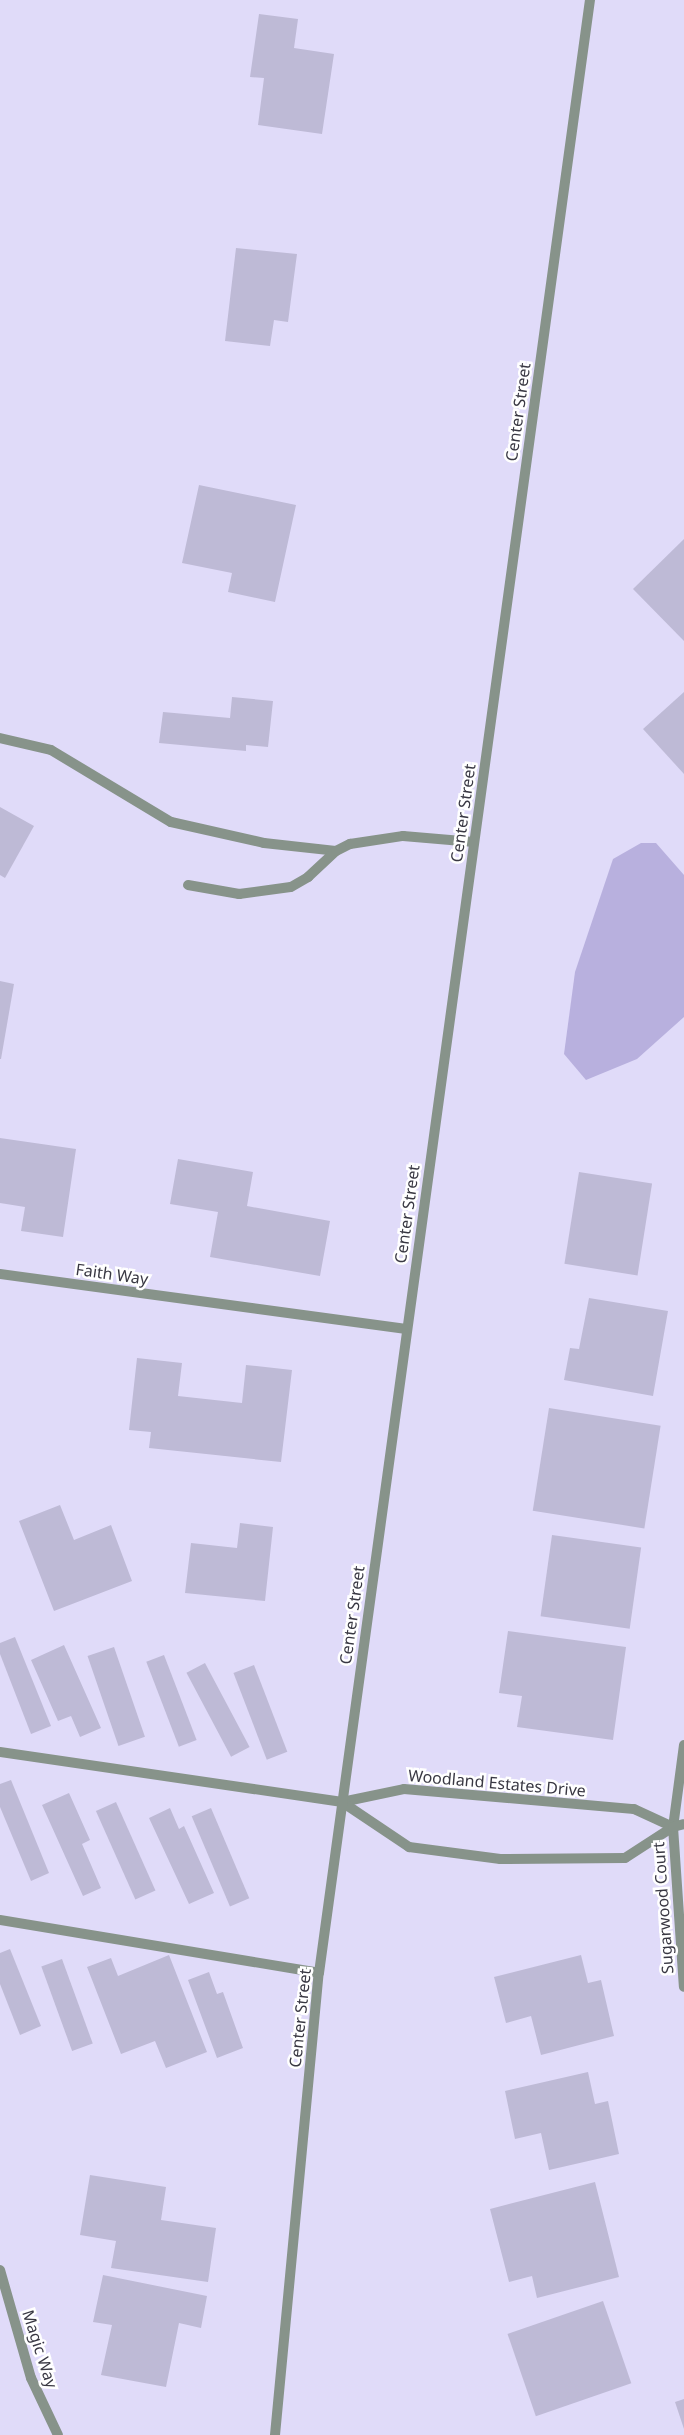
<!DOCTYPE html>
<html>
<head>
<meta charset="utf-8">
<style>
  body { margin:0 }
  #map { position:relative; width:684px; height:2435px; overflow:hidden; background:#e0dbf9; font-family:"Noto Sans",sans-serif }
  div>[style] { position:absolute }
  .water>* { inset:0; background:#b8b0de }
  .building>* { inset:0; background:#bebad6; transform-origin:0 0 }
  .service>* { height:10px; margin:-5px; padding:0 5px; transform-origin:5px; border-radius:5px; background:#87938a }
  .minor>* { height:10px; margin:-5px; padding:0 5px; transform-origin:5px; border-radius:5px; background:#87938a }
  .tertiary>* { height:10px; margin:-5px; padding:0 5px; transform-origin:5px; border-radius:5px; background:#87938a }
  span { translate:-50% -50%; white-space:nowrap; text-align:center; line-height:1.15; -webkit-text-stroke:5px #fff; paint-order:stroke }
  .street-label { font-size:16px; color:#393843 }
</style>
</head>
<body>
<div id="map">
  <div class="water">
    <i style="clip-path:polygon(641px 843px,656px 843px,684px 875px,684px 1017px,637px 1059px,586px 1080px,564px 1054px,575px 972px,613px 859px)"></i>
  </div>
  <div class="building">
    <i style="clip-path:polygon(259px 14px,298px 19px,294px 48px,334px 54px,322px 134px,258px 125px,264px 78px,250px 77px)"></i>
    <i style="clip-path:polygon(236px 248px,297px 254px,288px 322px,274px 320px,270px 346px,225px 341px)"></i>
    <i style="clip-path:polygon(199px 485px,296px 505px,275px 602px,228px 592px,232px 573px,182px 563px)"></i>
    <i style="clip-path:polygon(684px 539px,684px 641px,633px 589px)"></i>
    <i style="clip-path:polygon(684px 692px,684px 774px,643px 729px)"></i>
    <i style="clip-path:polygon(232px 697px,273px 701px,268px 747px,246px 745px,246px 751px,159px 743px,163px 712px,230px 718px)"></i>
    <i style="clip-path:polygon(0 807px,34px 826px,5px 878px,0 875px)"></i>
    <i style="clip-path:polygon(0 981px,14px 984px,1px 1059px,0 1059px)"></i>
    <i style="clip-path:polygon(0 1138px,76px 1149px,63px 1237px,21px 1231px,25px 1207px,0 1203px)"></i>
    <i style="clip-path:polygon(178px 1159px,253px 1172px,247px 1206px,330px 1221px,320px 1276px,210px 1257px,218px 1212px,170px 1204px)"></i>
    <i style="left:579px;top:1172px;width:74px;height:93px;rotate:9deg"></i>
    <i style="clip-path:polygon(589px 1298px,668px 1311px,653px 1396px,564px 1380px,570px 1348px,579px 1349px)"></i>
    <i style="clip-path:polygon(137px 1358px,182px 1363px,178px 1396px,242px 1403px,246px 1365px,292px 1370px,281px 1462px,149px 1448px,151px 1432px,129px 1430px)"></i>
    <i style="left:549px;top:1408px;width:113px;height:104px;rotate:9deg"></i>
    <i style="clip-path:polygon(60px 1505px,74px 1540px,111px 1525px,132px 1581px,54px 1611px,19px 1521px)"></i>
    <i style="clip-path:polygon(240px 1523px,273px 1527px,265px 1601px,185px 1593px,191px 1543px,237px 1548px)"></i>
    <i style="left:552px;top:1535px;width:90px;height:82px;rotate:8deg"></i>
    <i style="clip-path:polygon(508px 1631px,626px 1647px,613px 1740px,517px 1727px,522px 1696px,499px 1693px)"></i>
    <i style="clip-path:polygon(15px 1637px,51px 1726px,31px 1734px,0 1654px,0 1643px)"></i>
    <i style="clip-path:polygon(64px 1645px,101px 1728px,80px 1737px,71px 1716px,58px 1721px,31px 1660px)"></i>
    <i style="left:114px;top:1647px;width:95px;height:28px;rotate:71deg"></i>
    <i style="left:164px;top:1655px;width:91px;height:19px;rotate:69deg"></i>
    <i style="left:205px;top:1663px;width:95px;height:21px;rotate:62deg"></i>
    <i style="left:254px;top:1665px;width:93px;height:22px;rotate:69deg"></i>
    <i style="clip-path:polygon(11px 1780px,49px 1873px,31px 1881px,0 1807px,0 1784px)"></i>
    <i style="clip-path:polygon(69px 1793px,90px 1840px,82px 1844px,101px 1888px,83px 1896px,42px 1805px)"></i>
    <i style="left:116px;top:1802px;width:97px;height:22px;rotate:66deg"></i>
    <i style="clip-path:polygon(170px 1808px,179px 1829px,184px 1826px,214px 1893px,189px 1904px,149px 1818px)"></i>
    <i style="left:211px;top:1808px;width:98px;height:21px;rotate:67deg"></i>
    <i style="clip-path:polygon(10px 1949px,41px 2026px,20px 2035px,0 1984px,0 1953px)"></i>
    <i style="clip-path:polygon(169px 1955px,207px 2052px,166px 2068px,155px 2041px,121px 2054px,87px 1967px,111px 1958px,118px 1976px)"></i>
    <i style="clip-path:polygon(581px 1955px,588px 1983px,601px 1980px,614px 2036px,541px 2055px,531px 2016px,506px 2023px,494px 1977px)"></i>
    <i style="left:62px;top:1959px;width:90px;height:22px;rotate:70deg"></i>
    <i style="clip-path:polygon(209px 1972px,217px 1994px,223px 1992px,243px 2048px,217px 2058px,188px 1980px)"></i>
    <i style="clip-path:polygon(588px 2072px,595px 2104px,608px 2101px,619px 2154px,549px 2170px,541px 2133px,515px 2139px,505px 2091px)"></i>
    <i style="clip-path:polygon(90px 2175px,166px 2187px,161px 2220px,216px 2228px,208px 2282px,111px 2268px,116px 2241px,80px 2235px)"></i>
    <i style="clip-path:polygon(595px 2182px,619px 2277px,537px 2298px,532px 2276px,509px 2282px,490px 2209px)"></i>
    <i style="clip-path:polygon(103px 2275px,207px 2296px,201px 2328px,179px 2323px,166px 2387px,101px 2375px,112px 2325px,93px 2322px)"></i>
    <i style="left:603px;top:2301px;width:87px;height:101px;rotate:71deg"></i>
    <i style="clip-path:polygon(684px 2399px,684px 2429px,675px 2402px)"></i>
  </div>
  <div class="service">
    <i style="left:0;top:738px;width:52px;rotate:13.2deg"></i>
    <i style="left:51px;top:750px;width:140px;rotate:31deg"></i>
    <i style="left:171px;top:822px;width:95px;rotate:12.7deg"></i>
    <i style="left:264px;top:843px;width:72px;rotate:6.3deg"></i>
    <i style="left:188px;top:885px;width:52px;rotate:10deg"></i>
    <i style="left:239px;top:894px;width:52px;rotate:-7.7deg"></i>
    <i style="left:291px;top:887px;width:20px;rotate:-30deg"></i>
    <i style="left:308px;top:877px;width:38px;rotate:-43deg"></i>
    <i style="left:336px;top:851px;width:16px;rotate:-27deg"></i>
    <i style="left:350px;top:844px;width:54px;rotate:-8.6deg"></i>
    <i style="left:403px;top:836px;width:71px;rotate:4.8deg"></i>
  </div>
  <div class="minor">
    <i style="left:0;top:1274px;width:410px;rotate:7.7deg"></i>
    <i style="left:684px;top:1745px;width:83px;rotate:97.6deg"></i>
    <i style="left:673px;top:1827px;width:160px;rotate:86.1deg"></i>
    <i style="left:0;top:1752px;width:346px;rotate:8.3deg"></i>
    <i style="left:342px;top:1802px;width:63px;rotate:-11.8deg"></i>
    <i style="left:404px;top:1789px;width:231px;rotate:5deg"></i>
    <i style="left:634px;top:1809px;width:43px;rotate:24.8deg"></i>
    <i style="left:342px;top:1802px;width:81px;rotate:33.9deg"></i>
    <i style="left:409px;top:1847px;width:92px;rotate:7.5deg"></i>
    <i style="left:500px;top:1859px;width:125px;rotate:-0.5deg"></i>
    <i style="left:625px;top:1858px;width:57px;rotate:-32.9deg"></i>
    <i style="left:673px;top:1827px;width:11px;rotate:-15deg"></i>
    <i style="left:0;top:1920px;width:323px;rotate:9.4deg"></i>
    <i style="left:0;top:2270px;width:112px;rotate:74deg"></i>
    <i style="left:31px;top:2378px;width:63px;rotate:64.7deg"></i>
  </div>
  <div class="tertiary">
    <i style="left:275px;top:2435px;width:464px;rotate:-84.6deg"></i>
    <i style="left:319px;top:1973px;width:1992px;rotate:-82.18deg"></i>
  </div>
  <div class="street-label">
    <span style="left:518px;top:412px;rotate:-82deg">Center Street</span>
    <span style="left:463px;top:813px;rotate:-82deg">Center Street</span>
    <span style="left:407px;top:1214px;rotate:-82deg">Center Street</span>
    <span style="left:112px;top:1274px;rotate:8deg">Faith Way</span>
    <span style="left:352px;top:1615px;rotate:-82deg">Center Street</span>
    <span style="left:497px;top:1783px;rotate:5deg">Woodland Estates Drive</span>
    <span style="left:663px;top:1908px;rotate:-94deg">Sugarwood Court</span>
    <span style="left:300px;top:2018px;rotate:-84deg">Center Street</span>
    <span style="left:40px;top:2349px;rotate:72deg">Magic Way</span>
  </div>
</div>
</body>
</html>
